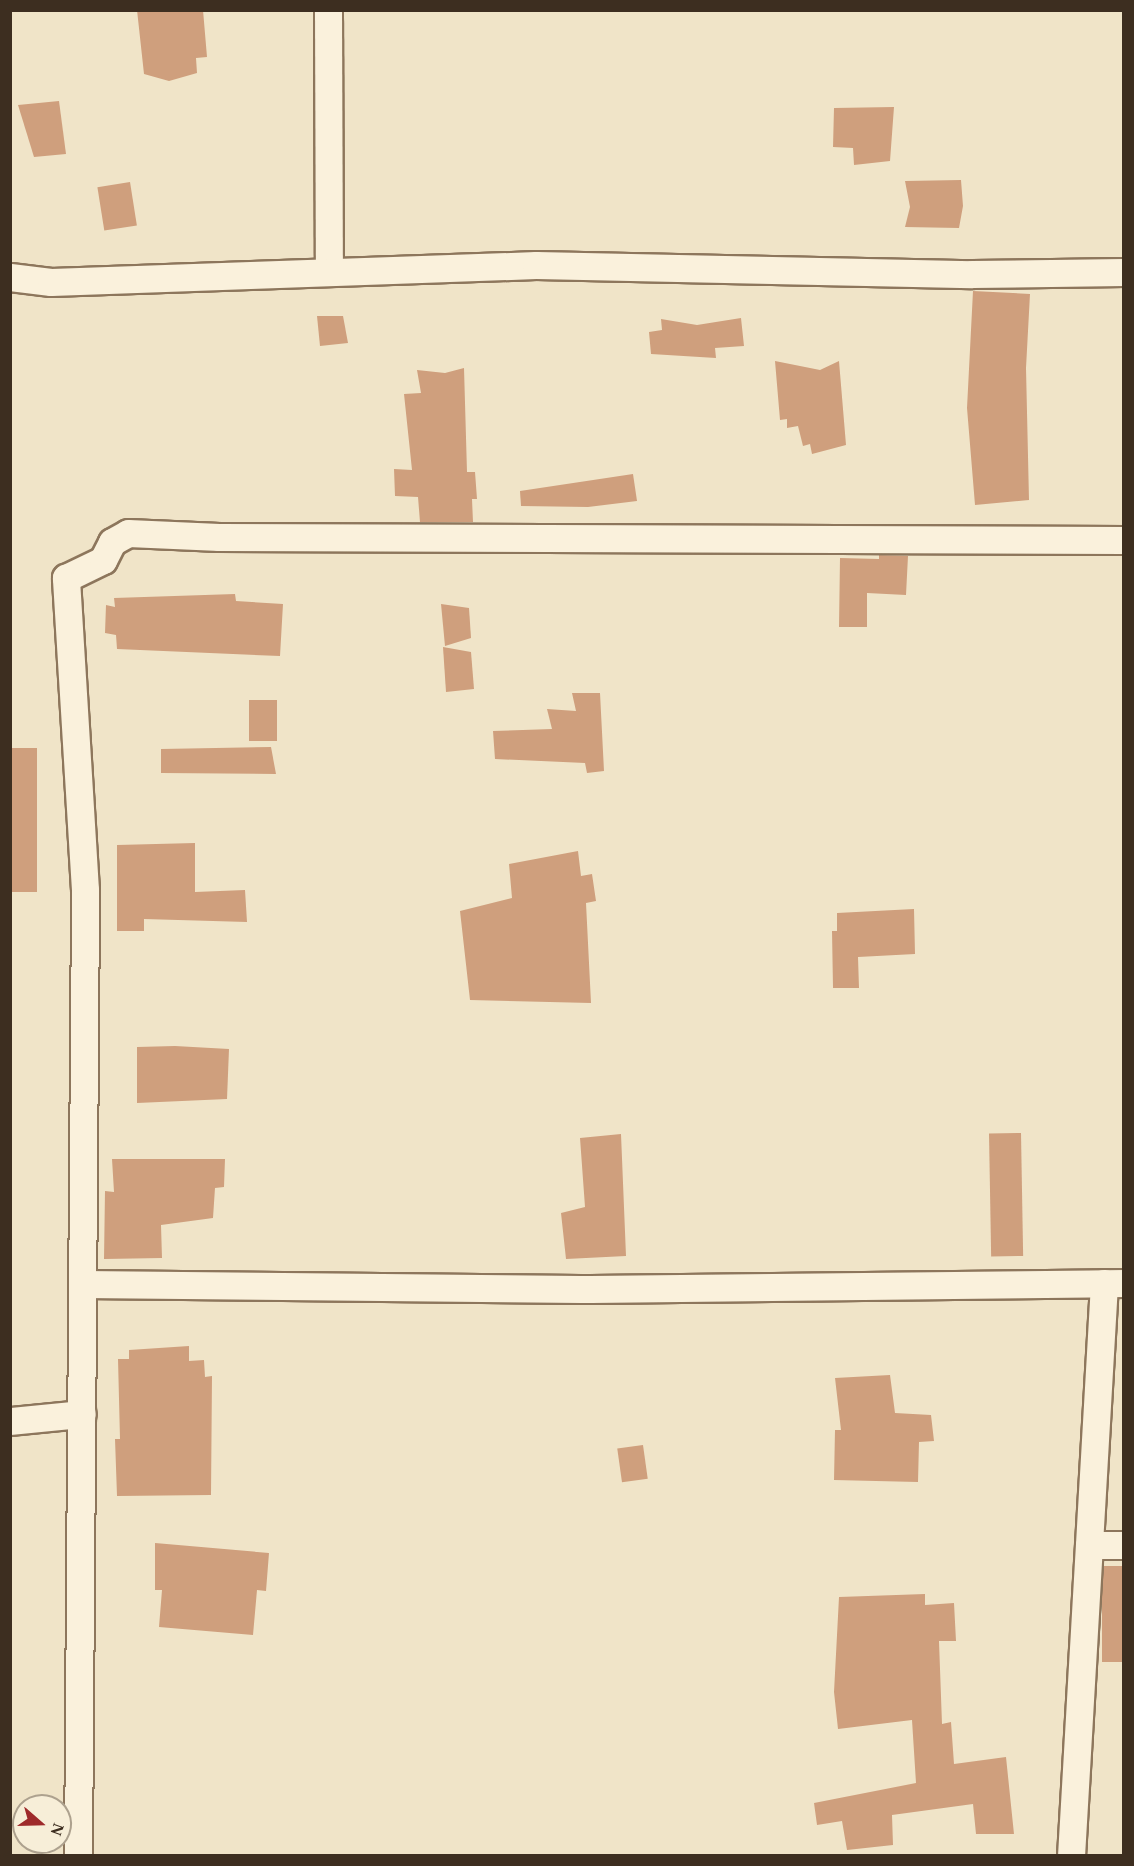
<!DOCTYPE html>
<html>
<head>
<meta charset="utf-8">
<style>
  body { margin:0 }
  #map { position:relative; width:1134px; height:1866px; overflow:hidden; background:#f0e4c8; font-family:"Times New Roman",serif }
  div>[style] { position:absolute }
  .building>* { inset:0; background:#cf9f7d; transform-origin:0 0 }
  .roads { filter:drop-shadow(2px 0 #8d765c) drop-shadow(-2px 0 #8d765c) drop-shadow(0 2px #8d765c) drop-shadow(0 -2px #8d765c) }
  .minor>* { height:27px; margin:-13.5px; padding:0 13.5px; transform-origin:13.5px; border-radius:13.5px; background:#faf1dc }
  span { translate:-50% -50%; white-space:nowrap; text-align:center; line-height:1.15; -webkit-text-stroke:4.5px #f7eed8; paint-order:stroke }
  .frame { position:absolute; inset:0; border:12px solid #3d2e20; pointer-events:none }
  .north { position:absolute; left:12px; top:1794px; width:60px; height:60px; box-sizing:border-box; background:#f7eed8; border:2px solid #ada18e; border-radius:50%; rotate:110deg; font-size:16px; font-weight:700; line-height:24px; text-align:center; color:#3d2e20 }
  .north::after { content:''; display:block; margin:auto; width:21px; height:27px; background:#9e2a2b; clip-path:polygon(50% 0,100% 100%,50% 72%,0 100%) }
</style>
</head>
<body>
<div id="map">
  <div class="building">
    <i style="clip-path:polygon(137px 10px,203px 10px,207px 57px,196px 58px,197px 73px,169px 81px,144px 74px)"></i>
    <i style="clip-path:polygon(59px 101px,66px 154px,34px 157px,18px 105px)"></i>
    <i style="clip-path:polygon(894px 107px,890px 161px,854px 165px,853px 148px,833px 147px,834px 108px)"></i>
    <i style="clip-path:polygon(961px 180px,963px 206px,959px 228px,905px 227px,910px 207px,905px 181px)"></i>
    <i style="left:130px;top:182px;width:44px;height:33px;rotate:81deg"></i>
    <i style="clip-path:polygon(973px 291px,1030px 294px,1026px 368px,1029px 500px,975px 505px,967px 408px)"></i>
    <i style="clip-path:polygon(317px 316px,343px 316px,348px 343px,320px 346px)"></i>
    <i style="clip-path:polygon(741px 318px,744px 346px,715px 348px,716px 358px,651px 354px,649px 332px,662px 330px,661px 319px,697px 325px)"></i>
    <i style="clip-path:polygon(775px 361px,820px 370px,839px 361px,846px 445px,812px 454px,810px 444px,803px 446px,798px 426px,787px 428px,787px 419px,780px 420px)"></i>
    <i style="clip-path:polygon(464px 368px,467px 472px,475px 472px,477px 499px,472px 499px,473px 522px,420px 522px,418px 497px,395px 496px,394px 469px,412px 470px,404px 394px,421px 393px,417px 370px,445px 373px)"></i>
    <i style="clip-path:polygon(633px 474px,637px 501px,588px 507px,521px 506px,520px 491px)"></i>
    <i style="clip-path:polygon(879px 555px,908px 556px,906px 595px,867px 593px,867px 627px,839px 627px,840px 558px,879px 559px)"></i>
    <i style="clip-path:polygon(235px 594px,236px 601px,283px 604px,280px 656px,117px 649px,116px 635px,105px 633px,106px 605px,115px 607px,114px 598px)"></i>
    <i style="clip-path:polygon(441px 604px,469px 608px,471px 638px,445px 646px)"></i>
    <i style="clip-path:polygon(443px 647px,471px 652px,474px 689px,446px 692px)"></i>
    <i style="clip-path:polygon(572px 693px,600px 693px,604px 771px,587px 773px,585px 763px,495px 759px,493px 731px,552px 729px,547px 709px,576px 711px)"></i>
    <i style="left:249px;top:700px;width:28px;height:41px"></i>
    <i style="clip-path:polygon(271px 747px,276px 774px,161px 773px,161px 749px)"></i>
    <i style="left:10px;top:748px;width:27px;height:144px"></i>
    <i style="clip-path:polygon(195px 843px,195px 892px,245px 890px,247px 922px,144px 919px,144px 931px,117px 931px,117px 845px)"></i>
    <i style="clip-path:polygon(578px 851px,581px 876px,592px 874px,596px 901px,586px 903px,591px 1003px,470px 1000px,460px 911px,512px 898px,509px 864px)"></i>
    <i style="clip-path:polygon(914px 909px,915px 954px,858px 957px,859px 988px,833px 988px,832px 931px,837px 931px,837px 913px)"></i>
    <i style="clip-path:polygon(175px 1046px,229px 1049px,227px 1099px,137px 1103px,137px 1047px)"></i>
    <i style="left:1021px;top:1133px;width:123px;height:32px;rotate:89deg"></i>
    <i style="clip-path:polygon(621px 1134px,626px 1256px,566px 1259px,561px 1213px,585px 1207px,580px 1138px)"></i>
    <i style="clip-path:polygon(112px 1159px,225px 1159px,224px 1187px,215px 1188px,213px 1218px,161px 1225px,162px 1258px,104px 1259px,105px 1191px,114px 1192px)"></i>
    <i style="clip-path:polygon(189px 1346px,189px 1361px,204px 1360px,205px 1377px,212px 1376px,211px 1495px,117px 1496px,115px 1439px,120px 1439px,118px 1359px,129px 1359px,129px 1350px)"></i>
    <i style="clip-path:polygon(890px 1375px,895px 1413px,931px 1415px,934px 1441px,919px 1442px,918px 1482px,834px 1480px,835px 1430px,841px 1430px,835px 1378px)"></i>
    <i style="left:643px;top:1445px;width:34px;height:26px;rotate:82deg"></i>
    <i style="clip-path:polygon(155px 1543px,269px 1553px,266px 1591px,257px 1590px,253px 1635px,159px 1627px,162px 1590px,155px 1590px)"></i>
    <i style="left:1124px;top:1566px;width:96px;height:22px;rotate:90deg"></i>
    <i style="clip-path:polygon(925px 1594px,925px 1605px,954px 1603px,956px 1641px,939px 1641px,942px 1724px,951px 1722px,954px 1764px,1006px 1757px,1014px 1834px,976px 1834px,973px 1804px,892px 1815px,893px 1845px,847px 1850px,842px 1821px,817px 1825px,814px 1803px,916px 1783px,912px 1720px,838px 1729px,834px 1692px,839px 1597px)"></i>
  </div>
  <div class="roads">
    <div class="minor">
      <i style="left:328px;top:10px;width:262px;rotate:89.8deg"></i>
      <i style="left:10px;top:277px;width:41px;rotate:7deg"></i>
      <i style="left:51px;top:282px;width:485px;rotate:-2deg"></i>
      <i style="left:536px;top:265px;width:436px;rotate:1.2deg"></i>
      <i style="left:972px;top:274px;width:152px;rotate:-0.8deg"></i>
      <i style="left:83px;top:1284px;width:507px;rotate:0.57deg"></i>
      <i style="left:590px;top:1289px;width:534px;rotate:-0.64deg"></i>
      <i style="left:10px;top:1421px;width:72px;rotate:-5.6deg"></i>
      <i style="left:1089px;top:1545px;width:35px"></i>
      <i style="left:78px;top:1856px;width:966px;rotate:-89.58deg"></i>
      <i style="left:85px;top:890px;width:313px;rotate:-93.5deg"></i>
      <i style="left:66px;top:578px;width:41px;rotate:-25.9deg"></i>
      <i style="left:103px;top:560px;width:20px;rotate:-63deg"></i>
      <i style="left:112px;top:542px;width:18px;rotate:-29deg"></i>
      <i style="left:128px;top:533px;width:91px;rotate:2.5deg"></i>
      <i style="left:219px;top:537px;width:905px;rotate:0.19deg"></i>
      <i style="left:1071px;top:1856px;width:574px;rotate:-86.7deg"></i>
    </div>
  </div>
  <div class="frame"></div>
  <div class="north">N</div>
</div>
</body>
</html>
